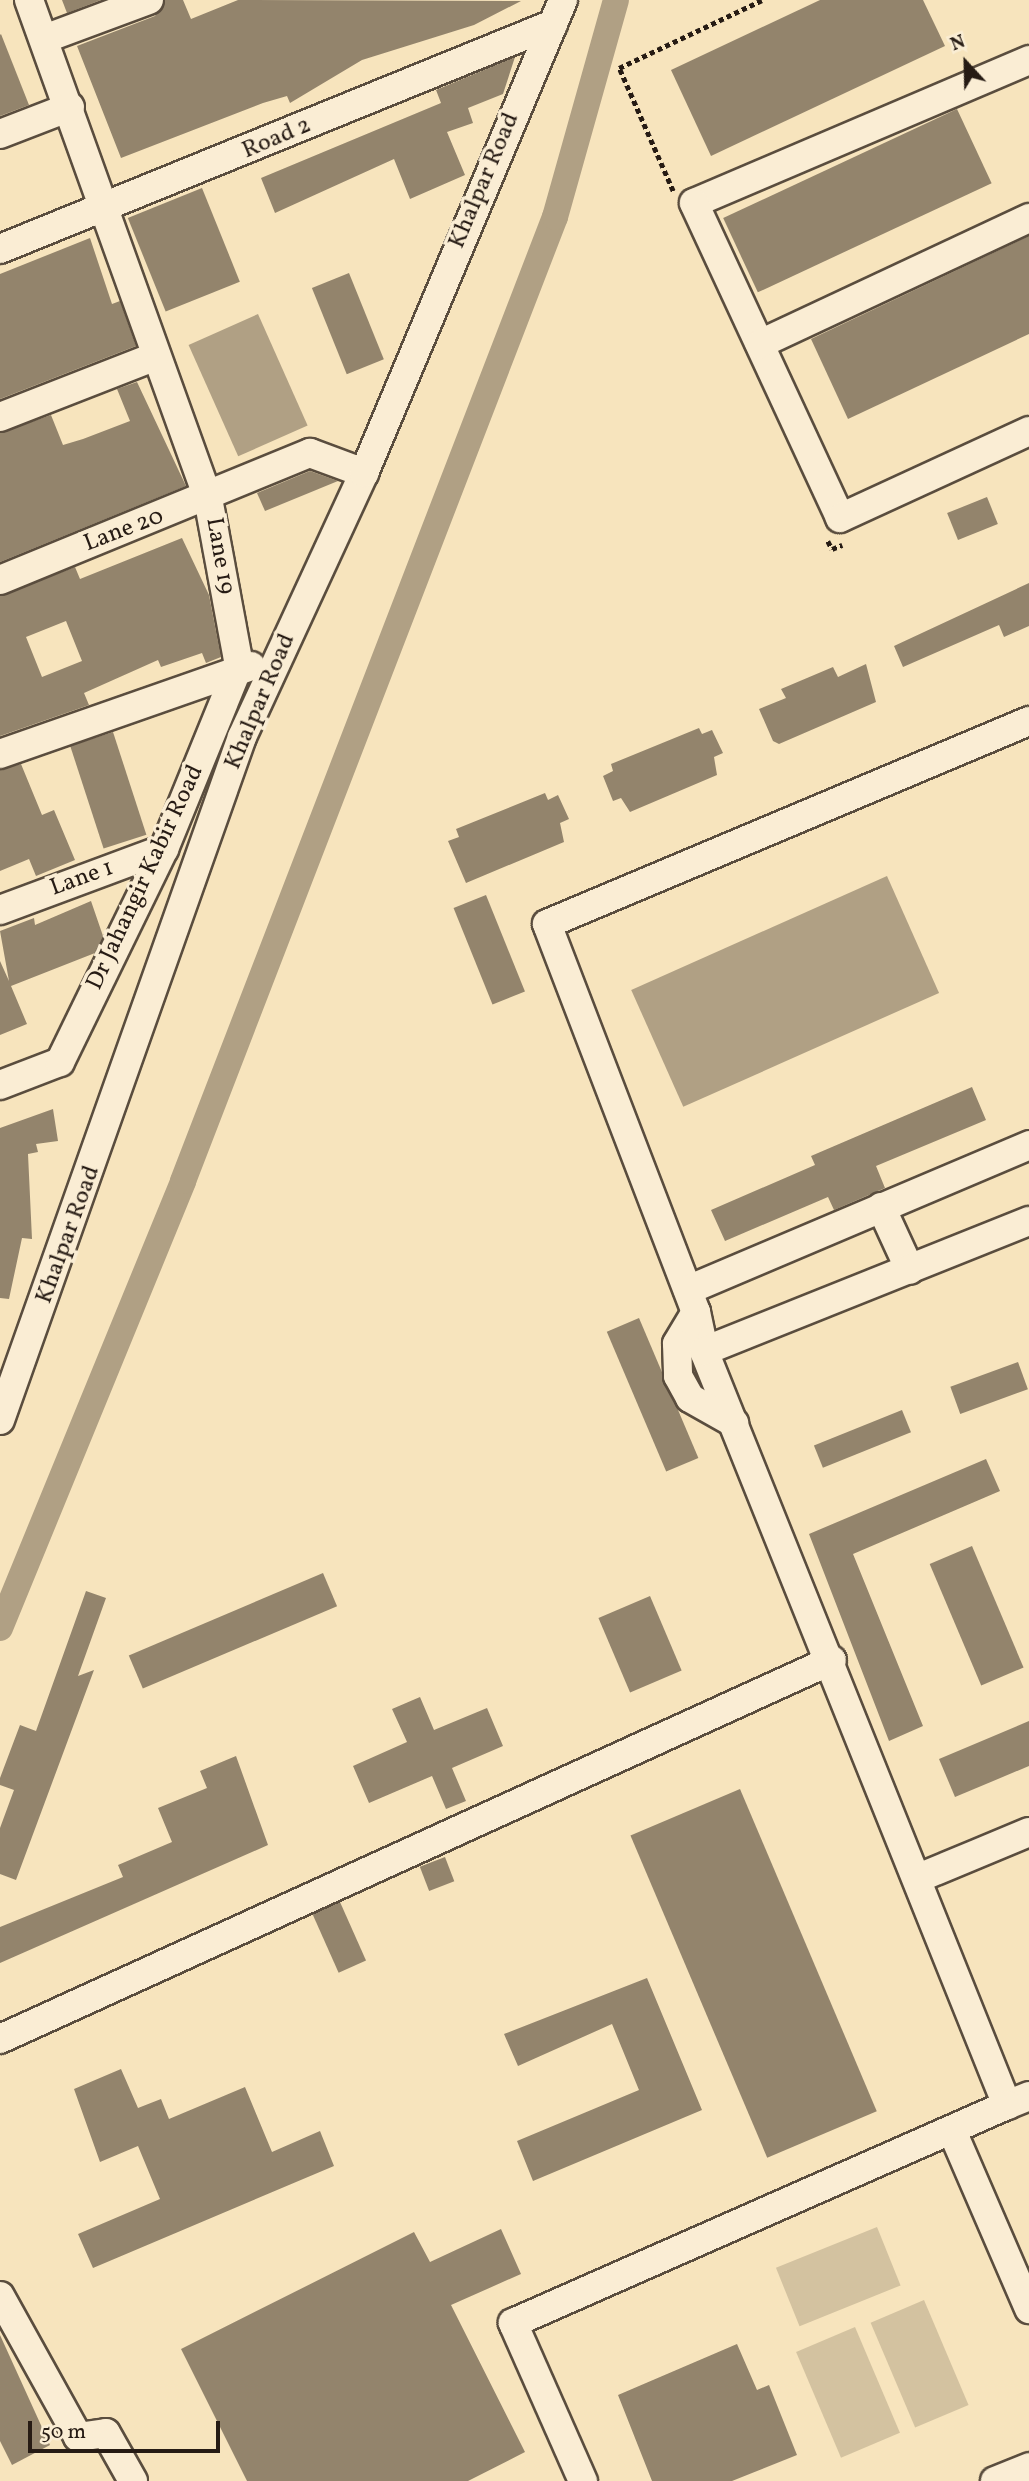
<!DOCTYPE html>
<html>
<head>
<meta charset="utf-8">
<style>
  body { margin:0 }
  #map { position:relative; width:1029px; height:2481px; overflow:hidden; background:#f7e4bd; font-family:Vollkorn,serif }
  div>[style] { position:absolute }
  .green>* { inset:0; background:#d3c2a0; transform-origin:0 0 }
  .water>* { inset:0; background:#b0a084; transform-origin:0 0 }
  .canal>* { height:26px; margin:-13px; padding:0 13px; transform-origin:13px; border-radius:13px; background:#b0a084 }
  .building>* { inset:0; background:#93846c; transform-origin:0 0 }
  .path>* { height:4.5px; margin-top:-2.25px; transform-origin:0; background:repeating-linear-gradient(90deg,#261b14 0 5px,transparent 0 8.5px) }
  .roads { filter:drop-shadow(2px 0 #5a4d3e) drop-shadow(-2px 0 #5a4d3e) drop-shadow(0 2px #5a4d3e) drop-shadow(0 -2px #5a4d3e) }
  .minor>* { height:28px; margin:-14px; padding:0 14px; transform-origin:14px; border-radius:14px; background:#faedd4 }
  span { translate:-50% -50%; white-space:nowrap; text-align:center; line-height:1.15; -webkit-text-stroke:7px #faedd4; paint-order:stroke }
  .street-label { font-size:24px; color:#261b14 }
  .north { position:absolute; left:931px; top:28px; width:70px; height:70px; -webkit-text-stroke:5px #faedd4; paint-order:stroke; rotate:338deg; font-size:19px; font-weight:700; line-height:28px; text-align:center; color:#261b14 }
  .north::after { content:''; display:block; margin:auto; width:24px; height:32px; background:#261b14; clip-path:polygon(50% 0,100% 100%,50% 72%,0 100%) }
  .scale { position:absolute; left:28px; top:2421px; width:192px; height:32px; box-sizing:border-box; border:4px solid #261b14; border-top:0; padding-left:9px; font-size:21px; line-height:24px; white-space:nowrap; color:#261b14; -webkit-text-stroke:5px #faedd4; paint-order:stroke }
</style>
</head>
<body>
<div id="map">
  <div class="green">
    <i style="left:877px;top:2227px;width:63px;height:109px;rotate:68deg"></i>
    <i style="left:924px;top:2300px;width:114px;height:58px;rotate:67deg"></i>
    <i style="left:855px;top:2327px;width:115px;height:64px;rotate:67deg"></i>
  </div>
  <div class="water">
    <i style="left:258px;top:314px;width:122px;height:76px;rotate:66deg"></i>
    <i style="left:887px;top:876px;width:128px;height:280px;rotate:66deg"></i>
  </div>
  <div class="canal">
    <i style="left:0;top:1628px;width:483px;rotate:-67.7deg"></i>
    <i style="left:183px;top:1181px;width:1033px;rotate:-68.9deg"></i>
    <i style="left:555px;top:217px;width:225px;rotate:-74.3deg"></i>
  </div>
  <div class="building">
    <i style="clip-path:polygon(62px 0,101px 0,67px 13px)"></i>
    <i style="clip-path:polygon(165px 0,183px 0,191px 19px,238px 0,521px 1px,474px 25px,362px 60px,290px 103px,287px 96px,263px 103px,121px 158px,77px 46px,155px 16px)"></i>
    <i style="clip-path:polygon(820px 0,923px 0,945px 46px,711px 156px,671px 70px)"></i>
    <i style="clip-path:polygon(1px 34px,29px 105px,0 116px,0 35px)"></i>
    <i style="clip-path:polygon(515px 57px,503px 94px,468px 108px,473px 123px,447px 132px,465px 175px,410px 199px,394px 159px,275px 213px,261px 178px,441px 103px,436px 90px)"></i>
    <i style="left:957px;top:109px;width:82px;height:258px;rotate:65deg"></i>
    <i style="left:202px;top:188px;width:101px;height:80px;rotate:68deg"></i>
    <i style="clip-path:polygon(1029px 236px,1029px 334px,848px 419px,811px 339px)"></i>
    <i style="clip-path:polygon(90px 238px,112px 304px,120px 301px,136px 346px,0 399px,0 274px)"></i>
    <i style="left:349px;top:273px;width:93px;height:40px;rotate:68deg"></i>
    <i style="clip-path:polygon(137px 382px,186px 486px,0 562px,0 433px,51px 415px,63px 445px,83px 439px,130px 421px,117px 389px)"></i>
    <i style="clip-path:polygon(310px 471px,338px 481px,265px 511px,257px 493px)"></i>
    <i style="left:987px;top:497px;width:29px;height:43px;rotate:68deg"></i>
    <i style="clip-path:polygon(evenodd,182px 538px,209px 595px,221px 657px,206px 663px,202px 653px,161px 667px,158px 660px,84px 693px,89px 705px,0 736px,0 596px,75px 567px,80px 579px,182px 538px,66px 621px,82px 661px,42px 677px,26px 637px,66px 621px)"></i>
    <i style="clip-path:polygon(1029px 583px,1029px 626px,1004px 637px,999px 625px,903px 667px,894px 646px)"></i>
    <i style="clip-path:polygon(866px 664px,876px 702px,779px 744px,773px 741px,759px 709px,786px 698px,781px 689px,833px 667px,838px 677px)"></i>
    <i style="clip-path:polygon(699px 728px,702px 734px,712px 730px,723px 753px,714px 757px,717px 775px,630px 812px,621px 798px,613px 801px,603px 776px,613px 771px,611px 764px)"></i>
    <i style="left:113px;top:732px;width:108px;height:45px;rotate:72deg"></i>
    <i style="clip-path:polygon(21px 764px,42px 815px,54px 810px,75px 860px,36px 876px,29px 859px,0 871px,0 770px)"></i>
    <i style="clip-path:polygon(545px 793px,548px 800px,558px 795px,569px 819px,560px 823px,564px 842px,466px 883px,448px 841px,459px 837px,456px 829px)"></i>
    <i style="left:486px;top:895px;width:104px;height:35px;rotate:68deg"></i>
    <i style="clip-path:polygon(91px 901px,103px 936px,95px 953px,11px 986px,27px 1024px,0 1035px,0 961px,9px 981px,0 931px,34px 918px,35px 925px)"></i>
    <i style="clip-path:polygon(972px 1087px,986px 1120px,876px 1166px,885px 1188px,834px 1210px,828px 1197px,725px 1241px,711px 1210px,815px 1165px,811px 1156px)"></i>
    <i style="clip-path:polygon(53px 1109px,58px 1141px,36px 1144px,38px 1152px,28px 1154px,32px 1239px,22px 1238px,9px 1299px,0 1298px,0 1128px)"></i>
    <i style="left:639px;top:1318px;width:152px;height:35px;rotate:67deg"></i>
    <i style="left:1018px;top:1362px;width:29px;height:72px;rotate:70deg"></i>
    <i style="left:902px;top:1410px;width:24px;height:95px;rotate:68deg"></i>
    <i style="clip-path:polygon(986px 1459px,1000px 1491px,853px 1554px,923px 1726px,889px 1741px,809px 1534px)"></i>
    <i style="left:972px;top:1546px;width:132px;height:46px;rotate:67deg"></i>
    <i style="left:323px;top:1573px;width:36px;height:211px;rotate:67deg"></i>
    <i style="clip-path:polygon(86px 1591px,106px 1598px,78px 1676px,94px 1670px,16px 1880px,0 1874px,0 1828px,14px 1790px,0 1785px,0 1778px,20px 1725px,36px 1731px)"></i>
    <i style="left:650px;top:1596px;width:81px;height:56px;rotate:67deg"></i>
    <i style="clip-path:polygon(420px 1697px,434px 1730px,487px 1708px,503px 1746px,452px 1768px,466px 1801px,446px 1809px,432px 1776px,369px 1803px,353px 1766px,407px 1742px,392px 1709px)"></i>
    <i style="clip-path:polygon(1029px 1721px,1029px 1766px,955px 1797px,939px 1759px)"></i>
    <i style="clip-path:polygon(236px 1756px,268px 1845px,0 1963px,0 1927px,123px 1877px,118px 1865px,172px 1842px,158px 1808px,207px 1788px,200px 1771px)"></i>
    <i style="left:740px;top:1789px;width:350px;height:119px;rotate:67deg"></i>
    <i style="left:445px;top:1857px;width:26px;height:27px;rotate:69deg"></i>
    <i style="left:340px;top:1902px;width:64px;height:30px;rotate:66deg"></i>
    <i style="clip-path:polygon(647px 1978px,702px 2110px,533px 2181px,517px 2141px,639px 2090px,612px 2024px,518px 2066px,504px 2034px)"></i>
    <i style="clip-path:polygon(121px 2069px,138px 2108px,161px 2099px,169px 2119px,245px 2087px,272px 2152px,320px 2131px,334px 2166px,93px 2268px,78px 2234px,160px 2199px,138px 2146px,100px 2162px,74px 2089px)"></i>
    <i style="clip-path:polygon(501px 2229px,521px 2274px,451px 2305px,525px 2452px,468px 2481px,247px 2481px,181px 2349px,414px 2232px,430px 2262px)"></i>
    <i style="clip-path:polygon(0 2335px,50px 2445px,12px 2465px,0 2441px)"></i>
    <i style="clip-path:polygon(737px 2344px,757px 2390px,769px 2385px,797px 2455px,732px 2481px,652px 2481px,618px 2395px)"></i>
  </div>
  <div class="path">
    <i style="left:673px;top:191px;width:134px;rotate:-113.7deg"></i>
    <i style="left:619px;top:68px;width:158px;rotate:-25.4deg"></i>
    <i style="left:828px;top:541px;width:9px;rotate:63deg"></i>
    <i style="left:832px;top:549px;width:11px;rotate:-22deg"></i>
  </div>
  <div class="roads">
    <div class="minor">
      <i style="left:29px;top:0;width:529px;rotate:70.23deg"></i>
      <i style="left:208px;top:498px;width:170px;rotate:79.5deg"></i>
      <i style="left:44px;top:39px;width:112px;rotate:-20.4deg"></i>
      <i style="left:1029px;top:60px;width:364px;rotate:156.9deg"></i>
      <i style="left:694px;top:203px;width:347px;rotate:65.1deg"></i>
      <i style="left:840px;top:518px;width:208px;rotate:-24.7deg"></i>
      <i style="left:0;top:134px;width:75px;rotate:-21.1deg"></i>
      <i style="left:0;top:249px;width:597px;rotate:-22.14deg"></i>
      <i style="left:760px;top:344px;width:297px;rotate:-25.1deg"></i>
      <i style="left:0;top:417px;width:165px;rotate:-21.3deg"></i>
      <i style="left:0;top:580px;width:335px;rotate:-22.3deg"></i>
      <i style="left:310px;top:453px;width:58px;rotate:20.3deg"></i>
      <i style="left:1029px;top:721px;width:523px;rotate:157.16deg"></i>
      <i style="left:547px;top:924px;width:416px;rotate:69deg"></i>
      <i style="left:696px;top:1312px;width:40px;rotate:78deg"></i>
      <i style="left:704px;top:1351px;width:813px;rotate:68.11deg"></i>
      <i style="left:1007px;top:2105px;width:24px;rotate:-22deg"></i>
      <i style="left:0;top:754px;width:266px;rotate:-19.3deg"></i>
      <i style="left:0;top:910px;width:175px;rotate:-20.4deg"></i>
      <i style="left:0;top:1085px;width:64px;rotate:-21deg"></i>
      <i style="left:60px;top:1062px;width:237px;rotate:-64deg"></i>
      <i style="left:164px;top:849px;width:199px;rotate:-67.8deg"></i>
      <i style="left:881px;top:1207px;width:69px;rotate:65.3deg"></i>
      <i style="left:688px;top:1290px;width:371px;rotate:-23deg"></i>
      <i style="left:696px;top:1312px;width:37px;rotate:121deg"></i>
      <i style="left:677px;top:1344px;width:32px;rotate:88deg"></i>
      <i style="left:678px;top:1376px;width:25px;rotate:61deg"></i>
      <i style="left:690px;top:1398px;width:51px;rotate:29.6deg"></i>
      <i style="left:704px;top:1351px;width:350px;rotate:-21.8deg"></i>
      <i style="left:0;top:1420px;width:725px;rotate:-70.49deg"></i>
      <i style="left:242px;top:737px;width:291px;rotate:-65.2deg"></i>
      <i style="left:364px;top:473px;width:513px;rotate:-67.18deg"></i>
      <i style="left:921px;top:1877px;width:117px;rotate:-22.6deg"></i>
      <i style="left:0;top:2039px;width:914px;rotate:-24.49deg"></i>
      <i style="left:953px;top:2133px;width:192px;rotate:66.6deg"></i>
      <i style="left:0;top:2296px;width:161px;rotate:61deg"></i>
      <i style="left:78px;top:2437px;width:28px;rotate:-8deg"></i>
      <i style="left:106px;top:2433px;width:55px;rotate:60.6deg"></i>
      <i style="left:583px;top:2481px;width:173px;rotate:-113.9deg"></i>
      <i style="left:513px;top:2323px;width:540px;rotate:-23.81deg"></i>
      <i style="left:995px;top:2481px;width:37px;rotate:-22deg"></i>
    </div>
  </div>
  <div class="street-label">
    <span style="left:277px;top:139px;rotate:-23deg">Road 2</span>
    <span style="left:485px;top:181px;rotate:-67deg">Khalpar Road</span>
    <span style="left:124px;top:531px;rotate:-21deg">Lane 20</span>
    <span style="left:219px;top:556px;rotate:80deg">Lane 19</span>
    <span style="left:261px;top:702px;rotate:-67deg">Khalpar Road</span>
    <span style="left:146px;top:878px;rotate:-65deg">Dr Jahangir Kabir Road</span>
    <span style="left:82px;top:879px;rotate:-20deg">Lane 1</span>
    <span style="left:69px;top:1235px;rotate:-70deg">Khalpar Road</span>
  </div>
  <div class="north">N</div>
  <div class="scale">50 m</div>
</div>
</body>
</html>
